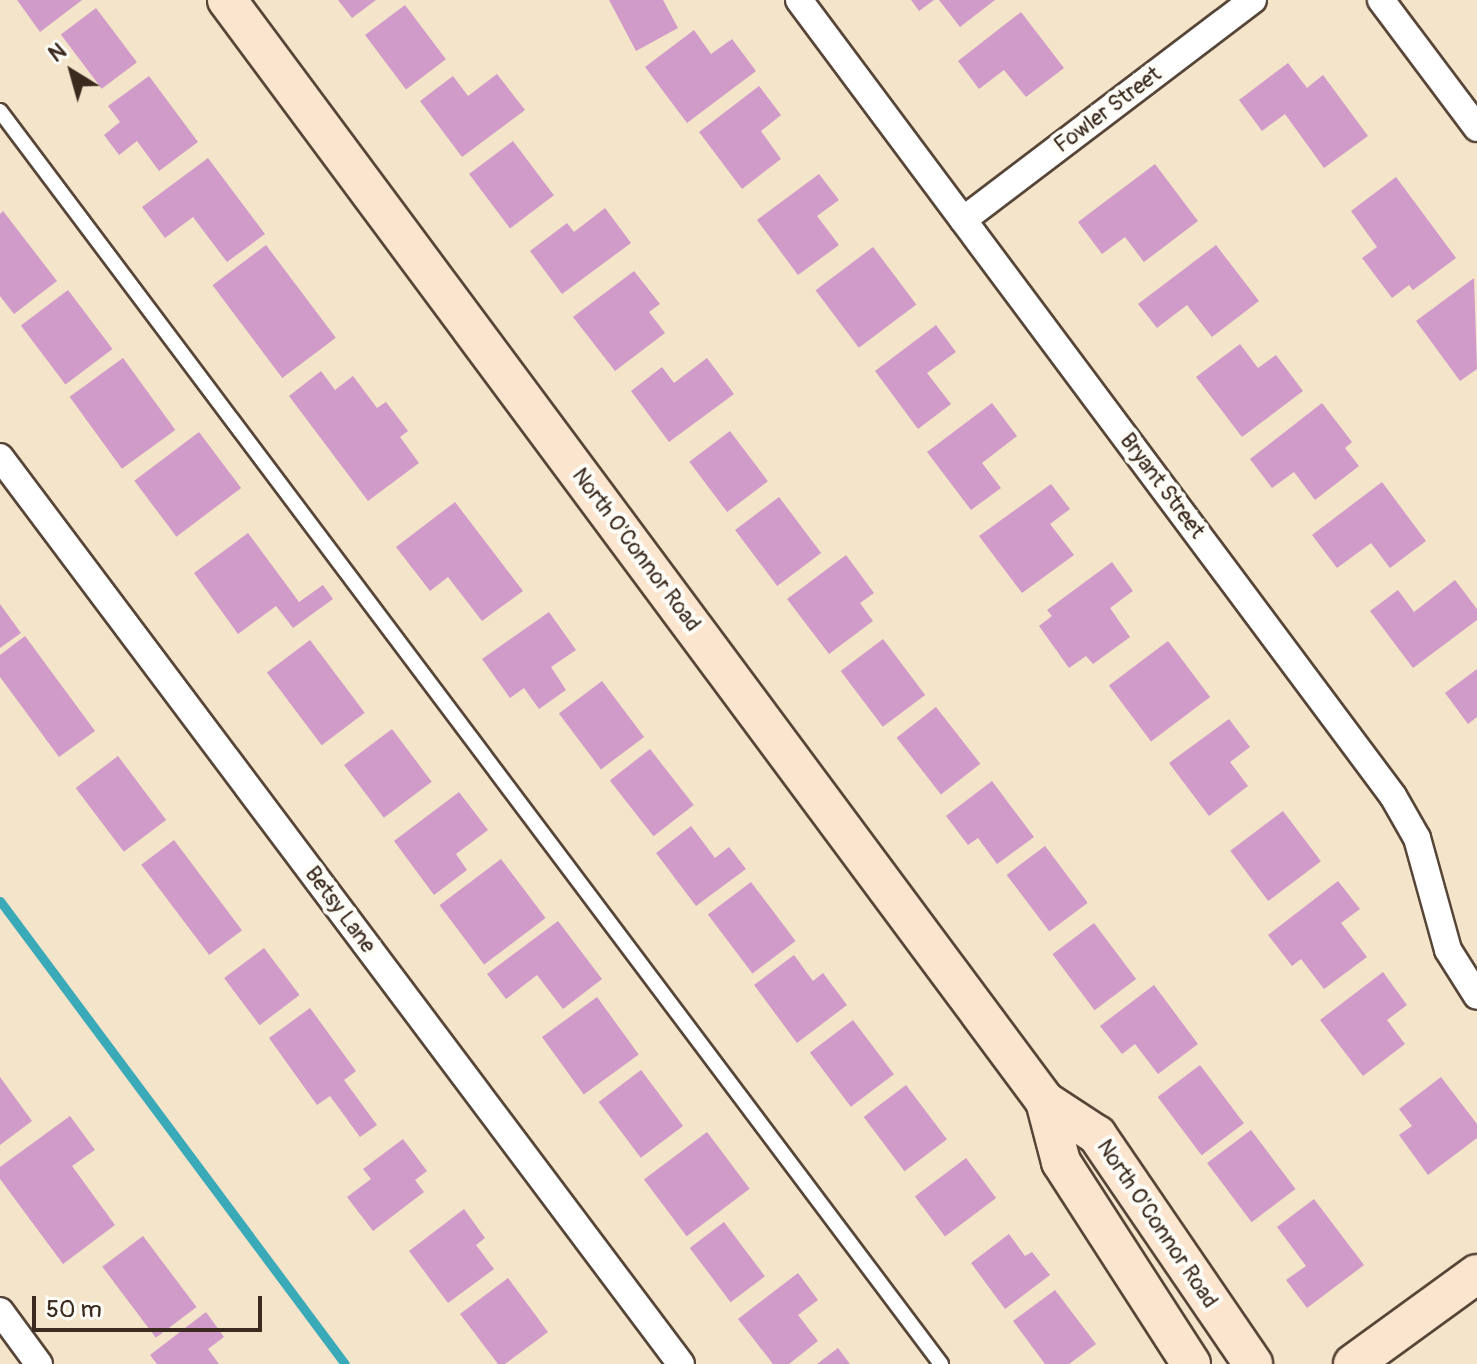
<!DOCTYPE html>
<html>
<head>
<meta charset="utf-8">
<style>
  body { margin:0 }
  #map { position:relative; width:1477px; height:1364px; overflow:hidden; background:#f3e4ca; font-family:Pangolin,sans-serif }
  div>[style] { position:absolute }
  .stream>* { height:9px; margin:-4.5px; padding:0 4.5px; transform-origin:4.5px; border-radius:4.5px; background:#3aaab9 }
  .building>* { inset:0; background:#d09bc8; transform-origin:0 0 }
  .roads { filter:drop-shadow(2px 0 #574638) drop-shadow(-2px 0 #574638) drop-shadow(0 2px #574638) drop-shadow(0 -2px #574638) }
  .service>* { height:14px; margin:-7px; padding:0 7px; transform-origin:7px; border-radius:7px; background:#fff }
  .minor>* { height:26px; margin:-13px; padding:0 13px; transform-origin:13px; border-radius:13px; background:#fff }
  .secondary>* { height:38px; margin:-19px; padding:0 19px; transform-origin:19px; border-radius:19px; background:#fbe5cf }
  span { translate:-50% -50%; white-space:nowrap; text-align:center; line-height:1.15; -webkit-text-stroke:8px #fdfcf7; paint-order:stroke }
  .street-label { font-size:22px; color:#3b2a1e }
  .north { position:absolute; left:32px; top:32px; width:80px; height:80px; -webkit-text-stroke:6px #fdfcf7; paint-order:stroke; rotate:323deg; font-size:22px; font-weight:700; line-height:32px; text-align:center; color:#3b2a1e }
  .north::after { content:''; display:block; margin:auto; width:28px; height:36px; background:#3b2a1e; clip-path:polygon(50% 0,100% 100%,50% 72%,0 100%) }
  .scale { position:absolute; left:32px; top:1296px; width:230px; height:36px; box-sizing:border-box; border:4px solid #3b2a1e; border-top:0; padding-left:10px; font-size:24px; line-height:28px; white-space:nowrap; color:#3b2a1e; -webkit-text-stroke:6px #fdfcf7; paint-order:stroke }
</style>
</head>
<body>
<div id="map">
  <div class="stream">
    <i style="left:0;top:901px;width:577px;rotate:53.31deg"></i>
  </div>
  <div class="building">
    <i style="clip-path:polygon(17px 0,82px 0,40px 32px)"></i>
    <i style="clip-path:polygon(338px 0,376px 0,352px 18px)"></i>
    <i style="clip-path:polygon(609px 0,663px 0,678px 28px,636px 51px)"></i>
    <i style="clip-path:polygon(911px 0,934px 0,919px 11px)"></i>
    <i style="clip-path:polygon(939px 0,995px 0,960px 27px)"></i>
    <i style="left:405px;top:5px;width:68px;height:50px;rotate:53deg"></i>
    <i style="left:96px;top:8px;width:68px;height:44px;rotate:53deg"></i>
    <i style="clip-path:polygon(1021px 12px,1064px 68px,1026px 97px,1004px 70px,979px 89px,958px 61px)"></i>
    <i style="clip-path:polygon(694px 30px,711px 54px,732px 39px,756px 71px,687px 123px,645px 67px)"></i>
    <i style="clip-path:polygon(1288px 63px,1307px 88px,1323px 75px,1368px 136px,1324px 168px,1285px 114px,1262px 131px,1239px 100px)"></i>
    <i style="clip-path:polygon(497px 74px,525px 110px,462px 157px,420px 101px,453px 76px,468px 96px)"></i>
    <i style="clip-path:polygon(149px 76px,198px 142px,159px 171px,137px 141px,119px 155px,104px 135px,120px 122px,108px 106px)"></i>
    <i style="clip-path:polygon(759px 86px,781px 115px,761px 131px,781px 159px,742px 189px,699px 132px)"></i>
    <i style="left:513px;top:141px;width:68px;height:55px;rotate:53deg"></i>
    <i style="clip-path:polygon(208px 158px,265px 234px,227px 262px,193px 217px,165px 238px,142px 207px)"></i>
    <i style="clip-path:polygon(1155px 164px,1198px 221px,1144px 262px,1125px 237px,1102px 254px,1078px 222px)"></i>
    <i style="clip-path:polygon(819px 174px,839px 200px,817px 216px,839px 245px,798px 275px,757px 220px)"></i>
    <i style="clip-path:polygon(1396px 177px,1456px 258px,1413px 290px,1409px 285px,1392px 298px,1362px 258px,1377px 247px,1351px 211px)"></i>
    <i style="clip-path:polygon(605px 208px,631px 243px,562px 294px,530px 251px,567px 223px,574px 232px)"></i>
    <i style="clip-path:polygon(3px 211px,57px 281px,14px 314px,0 296px,0 214px)"></i>
    <i style="left:266px;top:245px;width:116px;height:67px;rotate:53deg"></i>
    <i style="clip-path:polygon(1216px 245px,1259px 301px,1212px 337px,1187px 305px,1157px 328px,1138px 304px)"></i>
    <i style="left:873px;top:247px;width:72px;height:72px;rotate:53deg"></i>
    <i style="clip-path:polygon(634px 271px,660px 304px,649px 312px,665px 333px,615px 371px,573px 317px)"></i>
    <i style="clip-path:polygon(1474px 278px,1477px 369px,1460px 381px,1416px 321px)"></i>
    <i style="left:68px;top:290px;width:74px;height:59px;rotate:53deg"></i>
    <i style="clip-path:polygon(936px 325px,956px 352px,927px 373px,951px 404px,918px 429px,875px 371px)"></i>
    <i style="clip-path:polygon(1240px 344px,1258px 368px,1276px 355px,1303px 391px,1242px 437px,1196px 377px)"></i>
    <i style="left:123px;top:358px;width:89px;height:66px;rotate:54deg"></i>
    <i style="clip-path:polygon(707px 358px,734px 394px,669px 442px,631px 391px,662px 367px,674px 383px)"></i>
    <i style="clip-path:polygon(321px 371px,335px 390px,353px 376px,377px 408px,386px 402px,408px 431px,400px 437px,419px 463px,368px 501px,289px 396px)"></i>
    <i style="clip-path:polygon(992px 403px,1017px 436px,982px 463px,1001px 488px,971px 510px,927px 452px)"></i>
    <i style="clip-path:polygon(1322px 403px,1352px 442px,1345px 448px,1359px 466px,1315px 500px,1294px 472px,1272px 488px,1250px 459px)"></i>
    <i style="left:730px;top:431px;width:63px;height:51px;rotate:53deg"></i>
    <i style="left:199px;top:432px;width:70px;height:81px;rotate:53deg"></i>
    <i style="clip-path:polygon(1382px 482px,1426px 541px,1390px 568px,1371px 543px,1337px 568px,1312px 535px)"></i>
    <i style="clip-path:polygon(1051px 484px,1070px 509px,1050px 524px,1074px 555px,1022px 593px,979px 536px)"></i>
    <i style="left:779px;top:497px;width:70px;height:55px;rotate:53deg"></i>
    <i style="clip-path:polygon(455px 502px,523px 591px,482px 621px,448px 577px,430px 591px,396px 547px)"></i>
    <i style="clip-path:polygon(248px 533px,299px 602px,323px 585px,333px 599px,293px 628px,276px 606px,238px 634px,194px 573px)"></i>
    <i style="clip-path:polygon(846px 555px,874px 593px,860px 603px,873px 621px,829px 654px,787px 599px)"></i>
    <i style="clip-path:polygon(1112px 562px,1133px 591px,1110px 608px,1130px 637px,1093px 664px,1086px 656px,1069px 668px,1039px 626px,1052px 616px,1047px 610px)"></i>
    <i style="clip-path:polygon(1455px 580px,1477px 609px,1477px 620px,1413px 668px,1370px 611px,1398px 590px,1414px 612px)"></i>
    <i style="clip-path:polygon(0 604px,21px 633px,0 648px)"></i>
    <i style="clip-path:polygon(549px 612px,576px 650px,551px 667px,566px 690px,539px 709px,524px 688px,510px 698px,482px 659px)"></i>
    <i style="clip-path:polygon(25px 636px,95px 731px,59px 757px,0 677px,0 655px)"></i>
    <i style="left:883px;top:639px;width:70px;height:53px;rotate:53deg"></i>
    <i style="left:310px;top:640px;width:91px;height:54px;rotate:53deg"></i>
    <i style="left:1168px;top:641px;width:70px;height:74px;rotate:53deg"></i>
    <i style="clip-path:polygon(1477px 669px,1477px 717px,1468px 724px,1445px 693px)"></i>
    <i style="left:602px;top:681px;width:70px;height:54px;rotate:53deg"></i>
    <i style="left:936px;top:707px;width:72px;height:50px;rotate:52deg"></i>
    <i style="clip-path:polygon(1229px 719px,1250px 747px,1230px 762px,1248px 786px,1209px 816px,1169px 763px)"></i>
    <i style="left:392px;top:729px;width:66px;height:60px;rotate:53deg"></i>
    <i style="left:650px;top:749px;width:71px;height:51px;rotate:52deg"></i>
    <i style="left:118px;top:756px;width:80px;height:53px;rotate:53deg"></i>
    <i style="clip-path:polygon(992px 781px,1034px 837px,997px 864px,978px 838px,968px 845px,946px 816px)"></i>
    <i style="clip-path:polygon(459px 792px,488px 830px,456px 854px,467px 870px,434px 895px,394px 841px)"></i>
    <i style="left:1283px;top:811px;width:63px;height:66px;rotate:53deg"></i>
    <i style="clip-path:polygon(691px 826px,715px 858px,729px 847px,746px 869px,696px 906px,656px 853px)"></i>
    <i style="left:174px;top:840px;width:113px;height:41px;rotate:53deg"></i>
    <i style="left:1045px;top:846px;width:71px;height:48px;rotate:53deg"></i>
    <i style="left:501px;top:859px;width:74px;height:77px;rotate:53deg"></i>
    <i style="clip-path:polygon(1338px 881px,1360px 909px,1341px 923px,1367px 957px,1324px 989px,1301px 959px,1292px 966px,1268px 935px)"></i>
    <i style="left:751px;top:882px;width:74px;height:54px;rotate:53deg"></i>
    <i style="clip-path:polygon(558px 921px,602px 979px,563px 1009px,537px 975px,506px 999px,487px 974px)"></i>
    <i style="left:1094px;top:923px;width:70px;height:52px;rotate:53deg"></i>
    <i style="left:264px;top:948px;width:59px;height:50px;rotate:53deg"></i>
    <i style="clip-path:polygon(794px 955px,813px 981px,823px 973px,847px 1005px,797px 1043px,754px 985px)"></i>
    <i style="clip-path:polygon(1383px 972px,1407px 1005px,1387px 1020px,1405px 1044px,1363px 1076px,1320px 1020px)"></i>
    <i style="clip-path:polygon(1154px 985px,1198px 1044px,1158px 1074px,1135px 1044px,1122px 1054px,1100px 1026px)"></i>
    <i style="left:597px;top:997px;width:71px;height:68px;rotate:54deg"></i>
    <i style="clip-path:polygon(310px 1008px,356px 1071px,344px 1080px,377px 1125px,360px 1137px,330px 1096px,317px 1105px,269px 1038px)"></i>
    <i style="left:853px;top:1020px;width:68px;height:54px;rotate:53deg"></i>
    <i style="left:1200px;top:1065px;width:73px;height:53px;rotate:53deg"></i>
    <i style="left:641px;top:1070px;width:70px;height:53px;rotate:53deg"></i>
    <i style="clip-path:polygon(0 1077px,32px 1121px,0 1145px)"></i>
    <i style="clip-path:polygon(1441px 1077px,1477px 1124px,1477px 1138px,1428px 1175px,1399px 1135px,1412px 1126px,1399px 1109px)"></i>
    <i style="left:906px;top:1085px;width:68px;height:53px;rotate:53deg"></i>
    <i style="clip-path:polygon(70px 1116px,95px 1150px,72px 1166px,115px 1225px,63px 1264px,0 1179px,0 1167px)"></i>
    <i style="left:1251px;top:1130px;width:74px;height:55px;rotate:53deg"></i>
    <i style="left:707px;top:1132px;width:71px;height:79px;rotate:53deg"></i>
    <i style="clip-path:polygon(403px 1139px,427px 1171px,415px 1180px,424px 1192px,373px 1231px,347px 1197px,371px 1179px,363px 1169px)"></i>
    <i style="left:966px;top:1158px;width:50px;height:64px;rotate:53deg"></i>
    <i style="clip-path:polygon(1314px 1199px,1364px 1265px,1307px 1308px,1286px 1280px,1306px 1266px,1277px 1227px)"></i>
    <i style="clip-path:polygon(464px 1209px,485px 1238px,476px 1245px,494px 1269px,448px 1303px,409px 1251px)"></i>
    <i style="left:724px;top:1222px;width:68px;height:43px;rotate:53deg"></i>
    <i style="clip-path:polygon(1009px 1234px,1025px 1256px,1032px 1252px,1050px 1275px,1005px 1309px,971px 1263px)"></i>
    <i style="left:143px;top:1236px;width:89px;height:51px;rotate:53deg"></i>
    <i style="clip-path:polygon(798px 1273px,818px 1300px,798px 1315px,818px 1341px,789px 1364px,773px 1364px,738px 1319px)"></i>
    <i style="clip-path:polygon(508px 1278px,548px 1332px,505px 1364px,498px 1364px,460px 1314px)"></i>
    <i style="clip-path:polygon(1055px 1290px,1096px 1344px,1069px 1364px,1045px 1364px,1013px 1321px)"></i>
    <i style="clip-path:polygon(206px 1312px,224px 1337px,208px 1349px,219px 1364px,157px 1364px,150px 1355px)"></i>
    <i style="clip-path:polygon(838px 1348px,850px 1364px,817px 1364px)"></i>
  </div>
  <div class="roads">
    <div class="service">
      <i style="left:0;top:111px;width:1567px;rotate:53.09deg"></i>
    </div>
    <div class="minor">
      <i style="left:799px;top:0;width:993px;rotate:53.27deg"></i>
      <i style="left:1393px;top:796px;width:48px;rotate:60.3deg"></i>
      <i style="left:1417px;top:838px;width:116px;rotate:74.5deg"></i>
      <i style="left:1448px;top:950px;width:54px;rotate:57.8deg"></i>
      <i style="left:1381px;top:0;width:160px;rotate:53.1deg"></i>
      <i style="left:963px;top:220px;width:364px;rotate:-37.2deg"></i>
      <i style="left:0;top:457px;width:1134px;rotate:53.1deg"></i>
      <i style="left:0;top:1311px;width:66px;rotate:53.7deg"></i>
    </div>
    <div class="secondary">
      <i style="left:227px;top:0;width:1372px;rotate:53.39deg"></i>
      <i style="left:1045px;top:1101px;width:62px;rotate:33.2deg"></i>
      <i style="left:1097px;top:1135px;width:277px;rotate:55.7deg"></i>
      <i style="left:1045px;top:1101px;width:63px;rotate:75.3deg"></i>
      <i style="left:1061px;top:1162px;width:240px;rotate:57.2deg"></i>
      <i style="left:1353px;top:1364px;width:153px;rotate:-36deg"></i>
    </div>
  </div>
  <div class="street-label">
    <span style="left:1108px;top:110px;rotate:-37deg">Fowler Street</span>
    <span style="left:1162px;top:486px;rotate:53deg">Bryant Street</span>
    <span style="left:636px;top:550px;rotate:53deg">North O'Connor Road</span>
    <span style="left:340px;top:910px;rotate:53deg">Betsy Lane</span>
    <span style="left:1157px;top:1224px;rotate:56deg">North O'Connor Road</span>
  </div>
  <div class="north">N</div>
  <div class="scale">50 m</div>
</div>
</body>
</html>
